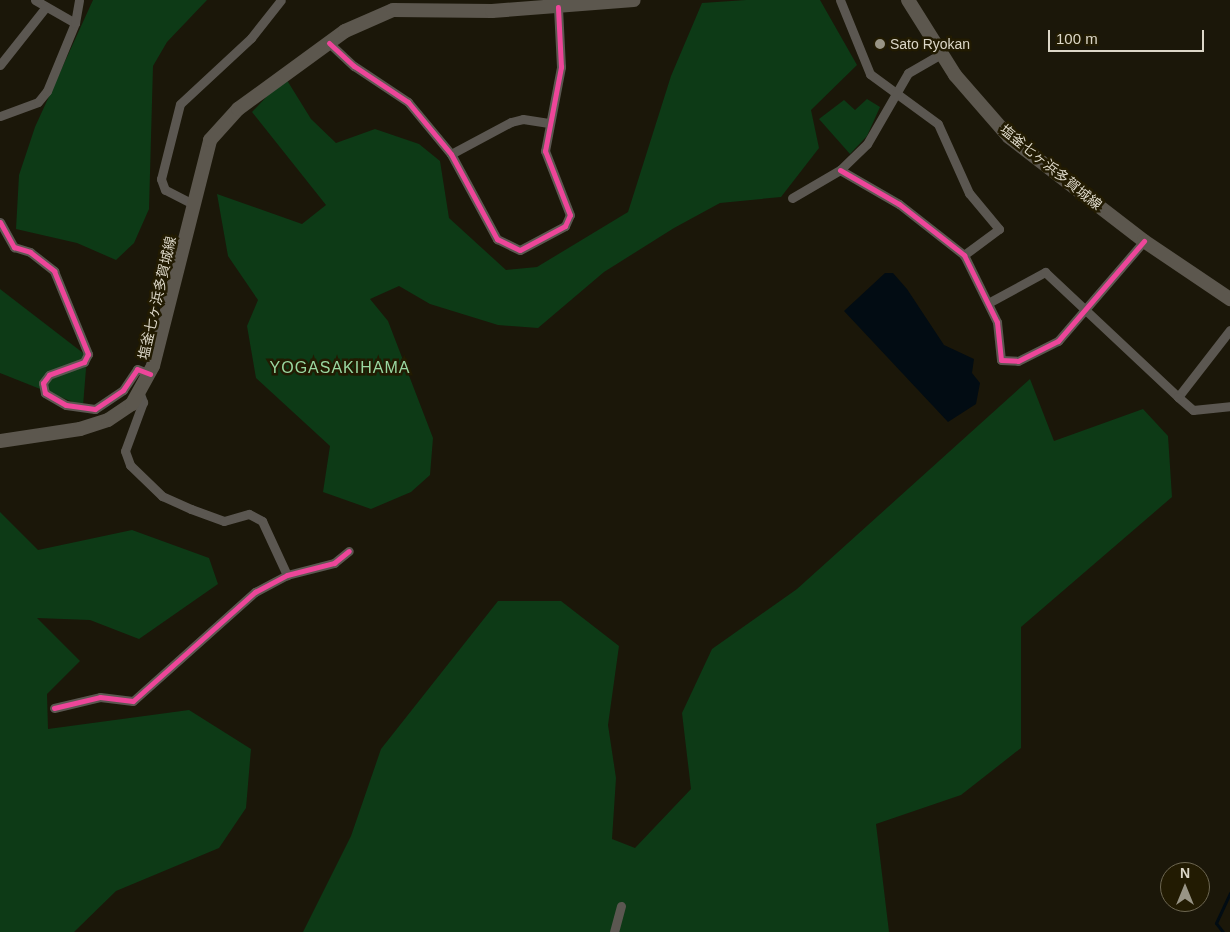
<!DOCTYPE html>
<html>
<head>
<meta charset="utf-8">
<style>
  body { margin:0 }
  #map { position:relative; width:1230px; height:932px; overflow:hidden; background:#1b1709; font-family:Helvetica,"Noto Sans JP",sans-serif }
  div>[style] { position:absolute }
  .green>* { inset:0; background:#0d3a16 }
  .water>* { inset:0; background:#020c13 }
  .stream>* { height:3px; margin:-1.5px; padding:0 1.5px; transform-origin:1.5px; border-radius:1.5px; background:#020c13 }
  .minor>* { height:9px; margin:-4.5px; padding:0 4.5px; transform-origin:4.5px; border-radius:4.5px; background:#5b5751 }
  .primary>* { height:14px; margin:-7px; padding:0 7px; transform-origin:7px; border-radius:7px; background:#5c574e }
  .cycleway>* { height:5px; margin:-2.5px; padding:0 2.5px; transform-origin:2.5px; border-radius:2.5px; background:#ed469a }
  .dots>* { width:14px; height:14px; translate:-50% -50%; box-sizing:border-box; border:2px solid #221b02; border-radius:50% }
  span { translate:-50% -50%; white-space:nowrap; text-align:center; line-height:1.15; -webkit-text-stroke:5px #221b02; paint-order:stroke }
  .poi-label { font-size:14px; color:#dcd7c8 }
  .left { translate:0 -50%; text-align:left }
  .street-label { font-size:14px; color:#dcd7c8 }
  .quarter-label { font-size:16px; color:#9ad8a1; letter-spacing:1px }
  .north { position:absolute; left:1160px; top:862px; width:50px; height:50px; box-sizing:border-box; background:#221b02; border:1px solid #6c6651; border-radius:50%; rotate:0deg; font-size:14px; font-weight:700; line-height:20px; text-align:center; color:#dcd7c8 }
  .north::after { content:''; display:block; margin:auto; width:18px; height:22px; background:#989485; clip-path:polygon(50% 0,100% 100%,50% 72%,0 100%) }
  .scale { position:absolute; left:1048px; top:30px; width:156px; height:22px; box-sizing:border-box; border:2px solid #dcd7c8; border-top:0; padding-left:6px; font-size:15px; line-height:18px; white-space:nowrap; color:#dcd7c8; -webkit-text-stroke:4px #221b02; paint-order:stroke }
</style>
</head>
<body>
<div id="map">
  <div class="green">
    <i style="clip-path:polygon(93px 0,207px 0,167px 42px,153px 66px,149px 209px,134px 243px,116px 260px,77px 243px,16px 229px,19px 175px,35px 127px)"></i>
    <i style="clip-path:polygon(746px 0,820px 0,857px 65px,811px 110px,819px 148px,781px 197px,720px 203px,674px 228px,604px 272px,538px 328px,498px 325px,430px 304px,399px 286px,370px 299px,388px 321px,433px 438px,430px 475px,411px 492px,371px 509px,323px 492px,330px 446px,256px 378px,247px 326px,258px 300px,228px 256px,217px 194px,302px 224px,326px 205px,252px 112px,285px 77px,311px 119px,336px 143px,375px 129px,419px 144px,440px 161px,449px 218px,506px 270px,537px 267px,628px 212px,671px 76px,702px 3px)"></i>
    <i style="clip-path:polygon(867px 99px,880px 107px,867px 136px,850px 154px,819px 119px,844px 100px,855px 110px)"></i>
    <i style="clip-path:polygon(0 289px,87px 356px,83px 406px,0 373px)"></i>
    <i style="clip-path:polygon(1030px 379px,1054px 441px,1143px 409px,1168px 436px,1172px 497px,1021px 627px,1021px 748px,961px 795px,876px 824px,889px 932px,303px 932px,351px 836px,381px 749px,498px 601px,561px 601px,619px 646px,608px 725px,616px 778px,612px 839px,635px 848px,691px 789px,682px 713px,712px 649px,797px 589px)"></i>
    <i style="clip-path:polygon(0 512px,38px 550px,132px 530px,209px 558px,218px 584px,139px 639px,90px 620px,37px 618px,80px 661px,47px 694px,48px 729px,189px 710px,251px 749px,246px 808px,219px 848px,116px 891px,74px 932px,0 932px)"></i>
  </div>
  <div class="water">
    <i style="clip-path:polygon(885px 273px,893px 273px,907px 289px,944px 345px,974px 359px,972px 373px,980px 383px,976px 404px,948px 422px,844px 311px)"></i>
  </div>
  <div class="stream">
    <i style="left:1223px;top:932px;width:11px;rotate:-128deg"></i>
    <i style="left:1216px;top:923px;width:33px;rotate:-65deg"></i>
  </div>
  <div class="minor">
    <i style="left:35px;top:0;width:46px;rotate:29.9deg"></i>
    <i style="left:840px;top:0;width:80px;rotate:67.9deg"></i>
    <i style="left:870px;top:74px;width:84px;rotate:36.3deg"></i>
    <i style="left:938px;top:124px;width:76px;rotate:65.8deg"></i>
    <i style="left:969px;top:193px;width:47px;rotate:50.2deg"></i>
    <i style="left:999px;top:229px;width:44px;rotate:143.4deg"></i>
    <i style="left:329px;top:43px;width:34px;rotate:43deg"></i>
    <i style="left:354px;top:66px;width:65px;rotate:33.7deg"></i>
    <i style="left:408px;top:102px;width:67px;rotate:50.4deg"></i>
    <i style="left:451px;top:154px;width:97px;rotate:61.6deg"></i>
    <i style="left:497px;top:239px;width:25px;rotate:26deg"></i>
    <i style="left:520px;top:250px;width:51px;rotate:-28.1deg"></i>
    <i style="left:565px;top:226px;width:12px;rotate:-66deg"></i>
    <i style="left:570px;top:215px;width:69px;rotate:-111.3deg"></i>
    <i style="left:545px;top:151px;width:86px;rotate:-79.2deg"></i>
    <i style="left:561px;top:67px;width:60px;rotate:-92.9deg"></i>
    <i style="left:0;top:65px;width:73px;rotate:-51.7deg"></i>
    <i style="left:0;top:116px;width:40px;rotate:-20.2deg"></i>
    <i style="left:38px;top:102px;width:14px;rotate:-51deg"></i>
    <i style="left:47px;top:91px;width:74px;rotate:-67.6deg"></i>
    <i style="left:75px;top:23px;width:23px;rotate:-80deg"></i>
    <i style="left:451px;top:154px;width:68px;rotate:-28.1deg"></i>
    <i style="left:511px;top:122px;width:12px;rotate:-14deg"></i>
    <i style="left:523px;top:119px;width:26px;rotate:9deg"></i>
    <i style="left:840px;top:170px;width:68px;rotate:30deg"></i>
    <i style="left:899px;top:204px;width:83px;rotate:38.1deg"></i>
    <i style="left:964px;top:255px;width:75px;rotate:63.8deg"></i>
    <i style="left:997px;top:322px;width:38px;rotate:84deg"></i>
    <i style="left:1001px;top:360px;width:17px;rotate:3deg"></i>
    <i style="left:1018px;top:361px;width:45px;rotate:-26.6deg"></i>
    <i style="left:1058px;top:341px;width:132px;rotate:-49.3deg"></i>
    <i style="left:792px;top:198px;width:56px;rotate:-30.3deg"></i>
    <i style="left:840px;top:170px;width:37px;rotate:-44deg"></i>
    <i style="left:867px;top:144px;width:82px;rotate:-60deg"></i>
    <i style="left:908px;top:73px;width:39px;rotate:-30deg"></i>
    <i style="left:191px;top:203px;width:29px;rotate:-153deg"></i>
    <i style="left:165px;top:190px;width:12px;rotate:-110deg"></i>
    <i style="left:161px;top:179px;width:77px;rotate:-75.8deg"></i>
    <i style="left:180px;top:104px;width:97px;rotate:-42.9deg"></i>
    <i style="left:251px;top:38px;width:48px;rotate:-51.7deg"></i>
    <i style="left:0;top:222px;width:29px;rotate:61deg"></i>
    <i style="left:14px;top:247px;width:17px;rotate:17deg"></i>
    <i style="left:30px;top:252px;width:31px;rotate:38deg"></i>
    <i style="left:54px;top:271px;width:90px;rotate:67.7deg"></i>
    <i style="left:88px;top:354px;width:9px;rotate:117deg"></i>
    <i style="left:84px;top:362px;width:37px;rotate:160deg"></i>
    <i style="left:49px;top:375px;width:10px;rotate:127deg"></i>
    <i style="left:43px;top:383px;width:10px;rotate:79deg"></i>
    <i style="left:45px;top:393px;width:24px;rotate:30deg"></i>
    <i style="left:66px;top:405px;width:29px;rotate:8deg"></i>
    <i style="left:95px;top:409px;width:34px;rotate:-34deg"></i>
    <i style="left:123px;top:390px;width:25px;rotate:-56deg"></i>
    <i style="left:137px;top:369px;width:14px;rotate:21deg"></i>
    <i style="left:990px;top:302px;width:63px;rotate:-28.6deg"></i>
    <i style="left:1045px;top:272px;width:183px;rotate:43.2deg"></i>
    <i style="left:1178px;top:397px;width:85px;rotate:-52.2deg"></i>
    <i style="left:140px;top:394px;width:9px;rotate:69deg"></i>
    <i style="left:143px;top:402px;width:52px;rotate:110.2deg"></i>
    <i style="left:125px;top:451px;width:15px;rotate:70deg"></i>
    <i style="left:130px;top:465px;width:45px;rotate:44.1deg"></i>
    <i style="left:162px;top:496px;width:32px;rotate:24deg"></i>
    <i style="left:191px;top:509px;width:35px;rotate:20deg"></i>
    <i style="left:224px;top:521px;width:26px;rotate:-16deg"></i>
    <i style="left:249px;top:514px;width:15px;rotate:28deg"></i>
    <i style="left:262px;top:521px;width:60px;rotate:65.2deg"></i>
    <i style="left:1178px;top:397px;width:20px;rotate:41deg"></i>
    <i style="left:1193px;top:410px;width:37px;rotate:-6deg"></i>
    <i style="left:54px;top:708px;width:47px;rotate:-13.4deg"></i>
    <i style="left:100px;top:697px;width:33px;rotate:7deg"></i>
    <i style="left:133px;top:701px;width:164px;rotate:-41.8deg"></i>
    <i style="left:255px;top:592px;width:36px;rotate:-28deg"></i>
    <i style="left:287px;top:575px;width:49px;rotate:-14.3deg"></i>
    <i style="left:334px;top:563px;width:19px;rotate:-39deg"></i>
    <i style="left:614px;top:932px;width:27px;rotate:-75deg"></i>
  </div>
  <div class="primary">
    <i style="left:908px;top:0;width:89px;rotate:57.9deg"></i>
    <i style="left:955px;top:75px;width:82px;rotate:48.9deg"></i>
    <i style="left:1009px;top:137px;width:170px;rotate:37.6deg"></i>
    <i style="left:1144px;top:241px;width:104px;rotate:34deg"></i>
    <i style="left:0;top:441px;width:81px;rotate:-8.5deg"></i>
    <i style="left:80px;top:429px;width:29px;rotate:-18deg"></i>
    <i style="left:108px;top:420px;width:29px;rotate:-34deg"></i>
    <i style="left:132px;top:404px;width:43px;rotate:-61.1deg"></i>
    <i style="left:153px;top:366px;width:233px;rotate:-75.8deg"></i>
    <i style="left:210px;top:140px;width:42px;rotate:-47.9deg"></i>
    <i style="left:238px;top:109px;width:132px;rotate:-36.1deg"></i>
    <i style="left:345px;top:31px;width:52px;rotate:-23.6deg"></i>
    <i style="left:393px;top:10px;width:99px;rotate:0.6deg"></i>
    <i style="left:492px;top:11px;width:142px;rotate:-4.4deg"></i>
  </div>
  <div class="cycleway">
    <i style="left:329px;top:43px;width:34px;rotate:43deg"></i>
    <i style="left:354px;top:66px;width:65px;rotate:33.7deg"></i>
    <i style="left:408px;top:102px;width:67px;rotate:50.4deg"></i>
    <i style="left:451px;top:154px;width:97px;rotate:61.6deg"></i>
    <i style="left:497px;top:239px;width:25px;rotate:26deg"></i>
    <i style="left:520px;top:250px;width:51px;rotate:-28.1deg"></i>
    <i style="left:565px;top:226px;width:12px;rotate:-66deg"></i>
    <i style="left:570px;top:215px;width:69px;rotate:-111.3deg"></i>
    <i style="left:545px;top:151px;width:86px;rotate:-79.2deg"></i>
    <i style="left:561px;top:67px;width:60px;rotate:-92.9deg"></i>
    <i style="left:840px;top:170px;width:68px;rotate:30deg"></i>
    <i style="left:899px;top:204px;width:83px;rotate:38.1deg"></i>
    <i style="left:964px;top:255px;width:75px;rotate:63.8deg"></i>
    <i style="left:997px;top:322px;width:38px;rotate:84deg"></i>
    <i style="left:1001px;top:360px;width:17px;rotate:3deg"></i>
    <i style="left:1018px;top:361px;width:45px;rotate:-26.6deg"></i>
    <i style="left:1058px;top:341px;width:132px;rotate:-49.3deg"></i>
    <i style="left:0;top:222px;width:29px;rotate:61deg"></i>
    <i style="left:14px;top:247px;width:17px;rotate:17deg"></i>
    <i style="left:30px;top:252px;width:31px;rotate:38deg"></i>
    <i style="left:54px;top:271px;width:90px;rotate:67.7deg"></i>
    <i style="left:88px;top:354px;width:9px;rotate:117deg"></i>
    <i style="left:84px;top:362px;width:37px;rotate:160deg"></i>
    <i style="left:49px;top:375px;width:10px;rotate:127deg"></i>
    <i style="left:43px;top:383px;width:10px;rotate:79deg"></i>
    <i style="left:45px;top:393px;width:24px;rotate:30deg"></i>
    <i style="left:66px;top:405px;width:29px;rotate:8deg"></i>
    <i style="left:95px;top:409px;width:34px;rotate:-34deg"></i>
    <i style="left:123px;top:390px;width:25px;rotate:-56deg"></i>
    <i style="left:137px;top:369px;width:14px;rotate:21deg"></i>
    <i style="left:54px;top:708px;width:47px;rotate:-13.4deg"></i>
    <i style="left:100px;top:697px;width:33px;rotate:7deg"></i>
    <i style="left:133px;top:701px;width:164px;rotate:-41.8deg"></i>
    <i style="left:255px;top:592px;width:36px;rotate:-28deg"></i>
    <i style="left:287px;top:575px;width:49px;rotate:-14.3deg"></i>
    <i style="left:334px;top:563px;width:19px;rotate:-39deg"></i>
  </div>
  <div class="dots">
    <i style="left:880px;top:44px;background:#989485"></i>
  </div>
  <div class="poi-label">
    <span class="left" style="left:890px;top:44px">Sato Ryokan</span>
  </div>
  <div class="street-label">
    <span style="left:1051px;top:167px;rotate:39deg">塩釜七ヶ浜多賀城線</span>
    <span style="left:157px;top:298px;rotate:-77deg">塩釜七ヶ浜多賀城線</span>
  </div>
  <div class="quarter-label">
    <span style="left:340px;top:368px">YOGASAKIHAMA</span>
  </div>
  <div class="north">N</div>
  <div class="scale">100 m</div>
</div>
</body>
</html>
